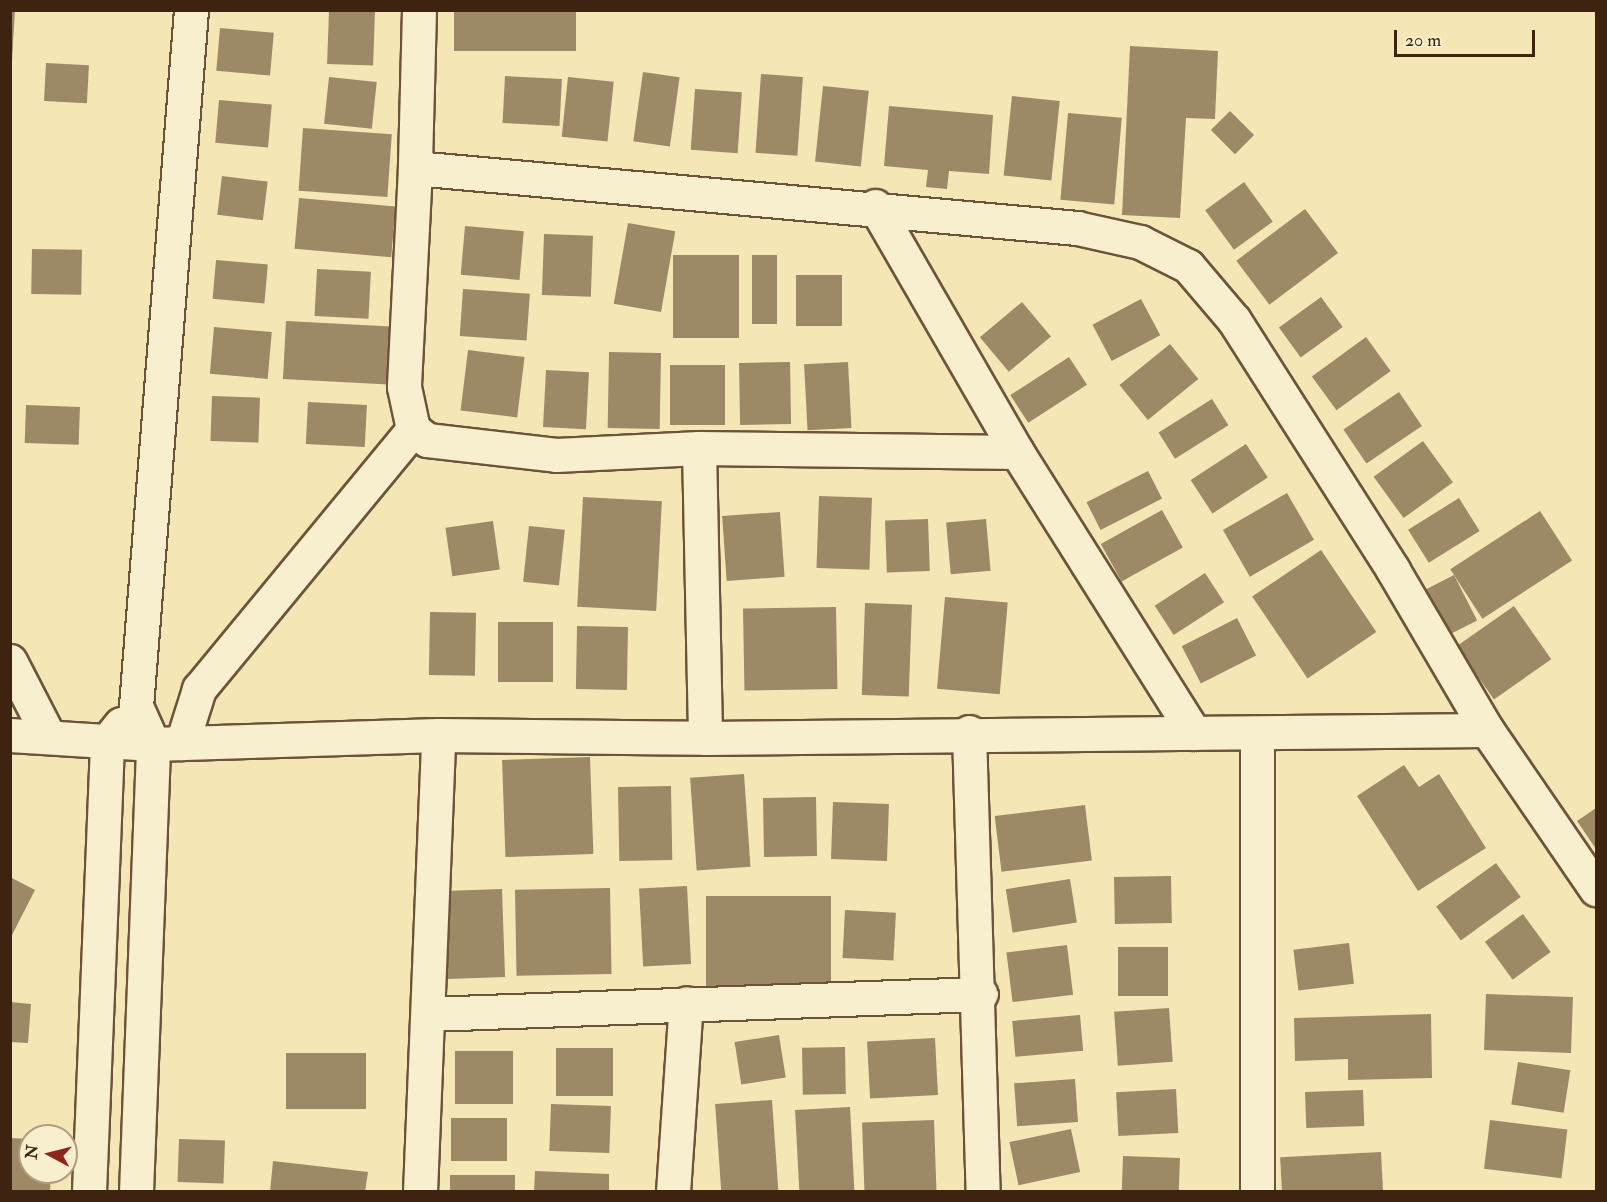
<!DOCTYPE html>
<html>
<head>
<meta charset="utf-8">
<style>
  body { margin:0 }
  #map { position:relative; width:1607px; height:1202px; overflow:hidden; background:#f5e7b5; font-family:"IM FELL Double Pica",serif }
  div>[style] { position:absolute }
  .building>* { inset:0; background:#9d8966; transform-origin:0 0 }
  .roads { filter:drop-shadow(2px 0 #6c543a) drop-shadow(-2px 0 #6c543a) drop-shadow(0 2px #6c543a) drop-shadow(0 -2px #6c543a) }
  .street>* { height:33px; margin:-16.5px; padding:0 16.5px; transform-origin:16.5px; border-radius:16.5px; background:#f8efcf }
  span { translate:-50% -50%; white-space:nowrap; text-align:center; line-height:1.15; -webkit-text-stroke:4.5px #f8efcf; paint-order:stroke }
  .frame { position:absolute; inset:0; border:12px solid #3e2311; pointer-events:none }
  .north { position:absolute; left:18px; top:1124px; width:60px; height:60px; box-sizing:border-box; background:#f8efcf; border:2px solid #ae9d83; border-radius:50%; rotate:277deg; font-size:16px; font-weight:700; line-height:24px; text-align:center; color:#3e2311 }
  .north::after { content:''; display:block; margin:auto; width:21px; height:27px; background:#8f2418; clip-path:polygon(50% 0,100% 100%,50% 72%,0 100%) }
  .scale { position:absolute; left:1394px; top:30px; width:141px; height:27px; box-sizing:border-box; border:3px solid #3e2311; border-top:0; padding-left:8px; font-size:18px; line-height:21px; white-space:nowrap; color:#3e2311; -webkit-text-stroke:4px #f8efcf; paint-order:stroke }
</style>
</head>
<body>
<div id="map">
  <div class="building">
    <i style="clip-path:polygon(10px 10px,15px 10px,12px 62px,10px 62px)"></i>
    <i style="left:329px;top:10px;width:46px;height:54px;rotate:2deg"></i>
    <i style="left:454px;top:10px;width:122px;height:41px"></i>
    <i style="left:220px;top:28px;width:54px;height:43px;rotate:5deg"></i>
    <i style="clip-path:polygon(1130px 46px,1218px 51px,1215px 119px,1186px 118px,1180px 218px,1122px 215px)"></i>
    <i style="left:46px;top:63px;width:43px;height:38px;rotate:3deg"></i>
    <i style="left:643px;top:72px;width:37px;height:70px;rotate:8deg"></i>
    <i style="left:761px;top:74px;width:42px;height:79px;rotate:4deg"></i>
    <i style="left:505px;top:76px;width:57px;height:47px;rotate:3deg"></i>
    <i style="left:329px;top:77px;width:48px;height:47px;rotate:6deg"></i>
    <i style="left:568px;top:77px;width:46px;height:60px;rotate:6deg"></i>
    <i style="left:823px;top:86px;width:46px;height:76px;rotate:6deg"></i>
    <i style="left:695px;top:89px;width:47px;height:61px;rotate:4deg"></i>
    <i style="left:1012px;top:96px;width:48px;height:80px;rotate:6deg"></i>
    <i style="left:219px;top:100px;width:53px;height:43px;rotate:5deg"></i>
    <i style="clip-path:polygon(889px 106px,993px 115px,989px 174px,949px 171px,947px 189px,926px 187px,928px 170px,884px 166px)"></i>
    <i style="left:1230px;top:111px;width:34px;height:27px;rotate:45deg"></i>
    <i style="left:1068px;top:113px;width:54px;height:87px;rotate:5deg"></i>
    <i style="left:303px;top:128px;width:89px;height:63px;rotate:4deg"></i>
    <i style="left:222px;top:176px;width:46px;height:39px;rotate:7deg"></i>
    <i style="left:1244px;top:182px;width:49px;height:48px;rotate:54deg"></i>
    <i style="left:299px;top:198px;width:97px;height:51px;rotate:5deg"></i>
    <i style="left:1305px;top:209px;width:55px;height:86px;rotate:53deg"></i>
    <i style="left:628px;top:223px;width:48px;height:82px;rotate:10deg"></i>
    <i style="left:465px;top:226px;width:59px;height:49px;rotate:5deg"></i>
    <i style="left:544px;top:234px;width:49px;height:61px;rotate:2deg"></i>
    <i style="left:32px;top:249px;width:50px;height:45px;rotate:1deg"></i>
    <i style="left:673px;top:255px;width:66px;height:83px"></i>
    <i style="left:777px;top:255px;width:69px;height:25px;rotate:90deg"></i>
    <i style="left:216px;top:260px;width:52px;height:39px;rotate:5deg"></i>
    <i style="left:317px;top:269px;width:54px;height:47px;rotate:3deg"></i>
    <i style="left:796px;top:275px;width:46px;height:51px"></i>
    <i style="left:463px;top:289px;width:67px;height:47px;rotate:4deg"></i>
    <i style="left:1321px;top:297px;width:37px;height:52px;rotate:54deg"></i>
    <i style="left:1141px;top:299px;width:41px;height:55px;rotate:62deg"></i>
    <i style="left:1022px;top:302px;width:45px;height:55px;rotate:50deg"></i>
    <i style="left:286px;top:321px;width:110px;height:58px;rotate:3deg"></i>
    <i style="left:214px;top:327px;width:58px;height:47px;rotate:5deg"></i>
    <i style="left:1366px;top:337px;width:42px;height:67px;rotate:54deg"></i>
    <i style="left:1170px;top:344px;width:45px;height:65px;rotate:51deg"></i>
    <i style="left:468px;top:350px;width:57px;height:61px;rotate:7deg"></i>
    <i style="left:609px;top:352px;width:52px;height:76px;rotate:1deg"></i>
    <i style="left:1069px;top:357px;width:33px;height:70px;rotate:57deg"></i>
    <i style="left:790px;top:362px;width:62px;height:51px;rotate:89deg"></i>
    <i style="left:848px;top:362px;width:66px;height:44px;rotate:87deg"></i>
    <i style="left:670px;top:365px;width:55px;height:60px"></i>
    <i style="left:546px;top:370px;width:43px;height:57px;rotate:3deg"></i>
    <i style="left:1399px;top:392px;width:41px;height:67px;rotate:56deg"></i>
    <i style="left:212px;top:396px;width:48px;height:45px;rotate:2deg"></i>
    <i style="left:1212px;top:399px;width:31px;height:63px;rotate:58deg"></i>
    <i style="left:308px;top:402px;width:59px;height:42px;rotate:3deg"></i>
    <i style="left:26px;top:405px;width:54px;height:38px;rotate:2deg"></i>
    <i style="left:1423px;top:441px;width:51px;height:61px;rotate:54deg"></i>
    <i style="left:1246px;top:444px;width:40px;height:66px;rotate:57deg"></i>
    <i style="left:1148px;top:471px;width:31px;height:69px;rotate:63deg"></i>
    <i style="left:1287px;top:493px;width:54px;height:74px;rotate:60deg"></i>
    <i style="left:819px;top:496px;width:53px;height:72px;rotate:2deg"></i>
    <i style="left:583px;top:497px;width:79px;height:110px;rotate:3deg"></i>
    <i style="left:1459px;top:498px;width:39px;height:60px;rotate:58deg"></i>
    <i style="left:1162px;top:510px;width:43px;height:70px;rotate:61deg"></i>
    <i style="left:1540px;top:511px;width:59px;height:107px;rotate:57deg"></i>
    <i style="left:780px;top:512px;width:65px;height:58px;rotate:86deg"></i>
    <i style="left:928px;top:519px;width:52px;height:43px;rotate:88deg"></i>
    <i style="left:986px;top:519px;width:52px;height:40px;rotate:85deg"></i>
    <i style="left:493px;top:521px;width:49px;height:48px;rotate:82deg"></i>
    <i style="left:529px;top:526px;width:36px;height:56px;rotate:6deg"></i>
    <i style="left:1321px;top:550px;width:99px;height:83px;rotate:56deg"></i>
    <i style="left:1205px;top:573px;width:35px;height:60px;rotate:57deg"></i>
    <i style="left:1454px;top:575px;width:51px;height:35px;rotate:63deg"></i>
    <i style="left:945px;top:597px;width:63px;height:92px;rotate:5deg"></i>
    <i style="left:865px;top:603px;width:47px;height:92px;rotate:2deg"></i>
    <i style="left:1514px;top:606px;width:65px;height:70px;rotate:55deg"></i>
    <i style="left:836px;top:607px;width:82px;height:93px;rotate:89deg"></i>
    <i style="left:430px;top:612px;width:46px;height:63px;rotate:1deg"></i>
    <i style="left:1237px;top:618px;width:42px;height:62px;rotate:63deg"></i>
    <i style="left:498px;top:622px;width:55px;height:60px"></i>
    <i style="left:577px;top:626px;width:51px;height:63px;rotate:1deg"></i>
    <i style="left:590px;top:757px;width:97px;height:88px;rotate:88deg"></i>
    <i style="clip-path:polygon(1404px 765px,1419px 787px,1439px 774px,1486px 848px,1418px 891px,1357px 796px)"></i>
    <i style="left:744px;top:774px;width:93px;height:54px;rotate:86deg"></i>
    <i style="left:671px;top:786px;width:74px;height:53px;rotate:89deg"></i>
    <i style="left:816px;top:797px;width:59px;height:53px;rotate:89deg"></i>
    <i style="left:833px;top:802px;width:56px;height:57px;rotate:2deg"></i>
    <i style="left:1085px;top:805px;width:56px;height:91px;rotate:83deg"></i>
    <i style="clip-path:polygon(1596px 808px,1596px 849px,1577px 821px)"></i>
    <i style="left:1496px;top:863px;width:42px;height:74px;rotate:54deg"></i>
    <i style="left:1171px;top:876px;width:47px;height:57px;rotate:89deg"></i>
    <i style="clip-path:polygon(10px 877px,35px 890px,10px 939px)"></i>
    <i style="left:1070px;top:879px;width:44px;height:65px;rotate:81deg"></i>
    <i style="left:687px;top:886px;width:78px;height:48px;rotate:87deg"></i>
    <i style="left:610px;top:888px;width:86px;height:95px;rotate:89deg"></i>
    <i style="left:502px;top:889px;width:88px;height:65px;rotate:88deg"></i>
    <i style="left:706px;top:896px;width:125px;height:93px"></i>
    <i style="left:845px;top:910px;width:51px;height:48px;rotate:3deg"></i>
    <i style="left:1523px;top:914px;width:47px;height:47px;rotate:54deg"></i>
    <i style="left:1349px;top:943px;width:41px;height:56px;rotate:83deg"></i>
    <i style="left:1067px;top:945px;width:50px;height:61px;rotate:83deg"></i>
    <i style="left:1118px;top:947px;width:50px;height:49px"></i>
    <i style="left:1486px;top:994px;width:87px;height:56px;rotate:2deg"></i>
    <i style="clip-path:polygon(10px 1002px,31px 1004px,28px 1043px,10px 1042px)"></i>
    <i style="left:1169px;top:1008px;width:54px;height:55px;rotate:86deg"></i>
    <i style="clip-path:polygon(1431px 1014px,1432px 1078px,1348px 1080px,1348px 1059px,1295px 1061px,1294px 1018px)"></i>
    <i style="left:1080px;top:1015px;width:36px;height:68px;rotate:85deg"></i>
    <i style="left:779px;top:1035px;width:43px;height:45px;rotate:81deg"></i>
    <i style="left:935px;top:1038px;width:57px;height:68px;rotate:87deg"></i>
    <i style="left:845px;top:1047px;width:47px;height:43px;rotate:89deg"></i>
    <i style="left:556px;top:1048px;width:57px;height:48px"></i>
    <i style="left:455px;top:1051px;width:58px;height:53px"></i>
    <i style="left:286px;top:1053px;width:80px;height:56px"></i>
    <i style="left:1518px;top:1062px;width:53px;height:43px;rotate:9deg"></i>
    <i style="left:1075px;top:1079px;width:43px;height:61px;rotate:86deg"></i>
    <i style="left:1176px;top:1089px;width:44px;height:60px;rotate:87deg"></i>
    <i style="left:1363px;top:1090px;width:36px;height:58px;rotate:88deg"></i>
    <i style="left:772px;top:1100px;width:92px;height:57px;rotate:86deg"></i>
    <i style="left:551px;top:1104px;width:60px;height:47px;rotate:2deg"></i>
    <i style="left:850px;top:1107px;width:83px;height:55px;rotate:87deg"></i>
    <i style="left:451px;top:1118px;width:56px;height:43px"></i>
    <i style="left:934px;top:1120px;width:72px;height:72px;rotate:88deg"></i>
    <i style="left:1490px;top:1120px;width:78px;height:49px;rotate:7deg"></i>
    <i style="left:1071px;top:1129px;width:44px;height:63px;rotate:78deg"></i>
    <i style="clip-path:polygon(10px 1138px,30px 1139px,30px 1172px,51px 1172px,50px 1192px,10px 1192px)"></i>
    <i style="left:179px;top:1139px;width:46px;height:43px;rotate:2deg"></i>
    <i style="left:1381px;top:1152px;width:40px;height:101px;rotate:87deg"></i>
    <i style="left:1123px;top:1156px;width:57px;height:36px;rotate:2deg"></i>
    <i style="clip-path:polygon(273px 1161px,368px 1172px,365px 1192px,270px 1192px)"></i>
    <i style="clip-path:polygon(535px 1171px,609px 1174px,609px 1192px,534px 1192px)"></i>
    <i style="left:515px;top:1175px;width:17px;height:65px;rotate:90deg"></i>
  </div>
  <div class="roads">
    <div class="street">
      <i style="left:419px;top:10px;width:158px;rotate:91.5deg"></i>
      <i style="left:415px;top:168px;width:665px;rotate:5.18deg"></i>
      <i style="left:1077px;top:228px;width:65px;rotate:12.5deg"></i>
      <i style="left:1140px;top:242px;width:54px;rotate:26.6deg"></i>
      <i style="left:1188px;top:266px;width:71px;rotate:49.6deg"></i>
      <i style="left:1234px;top:320px;width:296px;rotate:57.5deg"></i>
      <i style="left:1393px;top:570px;width:186px;rotate:59.6deg"></i>
      <i style="left:1487px;top:730px;width:193px;rotate:55.6deg"></i>
      <i style="left:415px;top:168px;width:219px;rotate:92.9deg"></i>
      <i style="left:404px;top:387px;width:43px;rotate:77.9deg"></i>
      <i style="left:413px;top:429px;width:18px;rotate:38deg"></i>
      <i style="left:427px;top:440px;width:130px;rotate:6.6deg"></i>
      <i style="left:556px;top:455px;width:143px;rotate:-2.8deg"></i>
      <i style="left:699px;top:448px;width:318px;rotate:0.7deg"></i>
      <i style="left:875px;top:206px;width:284px;rotate:60deg"></i>
      <i style="left:1017px;top:452px;width:332px;rotate:57.8deg"></i>
      <i style="left:699px;top:448px;width:290px;rotate:88.8deg"></i>
      <i style="left:10px;top:661px;width:83px;rotate:62.8deg"></i>
      <i style="left:969px;top:732px;width:460px;rotate:88.3deg"></i>
      <i style="left:1257px;top:734px;width:458px;rotate:90deg"></i>
      <i style="left:10px;top:735px;width:143px;rotate:3.6deg"></i>
      <i style="left:153px;top:744px;width:285px;rotate:-1.8deg"></i>
      <i style="left:438px;top:735px;width:267px;rotate:0.6deg"></i>
      <i style="left:705px;top:738px;width:782px;rotate:-0.59deg"></i>
      <i style="left:182px;top:743px;width:57px;rotate:-72.5deg"></i>
      <i style="left:199px;top:689px;width:337px;rotate:-50.5deg"></i>
      <i style="left:429px;top:1014px;width:552px;rotate:-2.08deg"></i>
      <i style="left:89px;top:1192px;width:451px;rotate:-87.7deg"></i>
      <i style="left:107px;top:741px;width:22px;rotate:-51deg"></i>
      <i style="left:136px;top:1192px;width:448px;rotate:-87.8deg"></i>
      <i style="left:153px;top:744px;width:42px;rotate:-114.1deg"></i>
      <i style="left:136px;top:706px;width:698px;rotate:-85.48deg"></i>
      <i style="left:420px;top:1192px;width:457px;rotate:-87.7deg"></i>
      <i style="left:673px;top:1192px;width:189px;rotate:-86.1deg"></i>
    </div>
  </div>
  <div class="frame"></div>
  <div class="north">N</div>
  <div class="scale">20 m</div>
</div>
</body>
</html>
